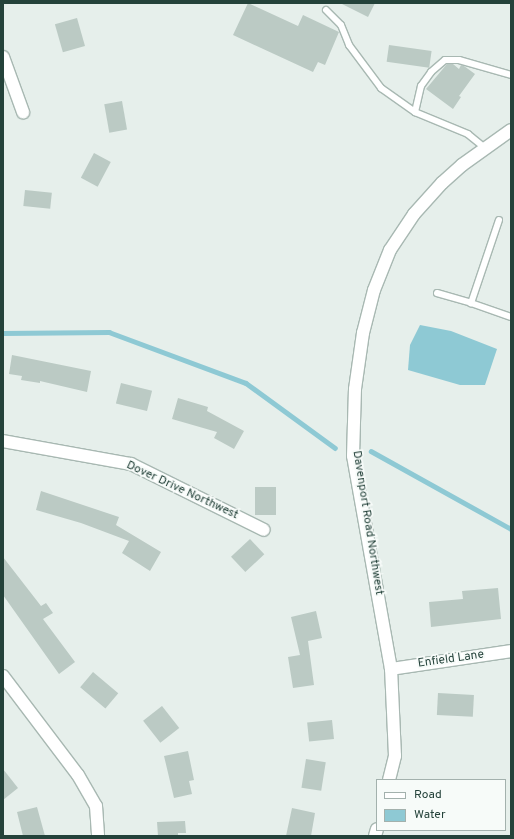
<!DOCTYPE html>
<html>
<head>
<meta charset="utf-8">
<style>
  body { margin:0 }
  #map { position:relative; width:514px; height:839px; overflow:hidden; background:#e6efeb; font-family:Overpass,sans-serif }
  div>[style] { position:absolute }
  .water>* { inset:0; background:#8ec9d4 }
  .stream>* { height:4.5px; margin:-2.25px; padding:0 2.25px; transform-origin:2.25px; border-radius:2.25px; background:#8ec9d4 }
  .building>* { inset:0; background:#bbcac4; transform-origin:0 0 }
  .roads { filter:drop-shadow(1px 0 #a8b8b2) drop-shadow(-1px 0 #a8b8b2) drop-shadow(0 1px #a8b8b2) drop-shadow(0 -1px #a8b8b2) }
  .service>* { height:6px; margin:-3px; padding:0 3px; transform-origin:3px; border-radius:3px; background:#fff }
  .minor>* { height:12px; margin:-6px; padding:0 6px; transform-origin:6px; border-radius:6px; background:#fff }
  .tertiary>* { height:12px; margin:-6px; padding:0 6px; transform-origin:6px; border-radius:6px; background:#fff }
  span { translate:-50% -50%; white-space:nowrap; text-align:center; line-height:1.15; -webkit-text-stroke:3.5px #f7fbf9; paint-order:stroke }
  .street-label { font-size:12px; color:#24423a }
  .frame { position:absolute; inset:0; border:4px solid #24423a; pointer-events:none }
  .legend { position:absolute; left:376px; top:779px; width:130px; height:52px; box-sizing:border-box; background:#f7fbf9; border:1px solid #a3b1ad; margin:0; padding:5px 7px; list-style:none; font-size:12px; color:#24423a }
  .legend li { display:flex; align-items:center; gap:8px; height:20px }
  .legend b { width:20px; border:1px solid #a3b1ad }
</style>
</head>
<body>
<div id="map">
  <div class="water">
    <i style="clip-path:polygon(420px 325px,451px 331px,497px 349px,485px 385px,460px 385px,408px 370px,410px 345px)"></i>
  </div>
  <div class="stream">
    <i style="left:3px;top:333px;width:106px;rotate:-0.5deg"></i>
    <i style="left:109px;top:332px;width:146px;rotate:20.4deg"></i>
    <i style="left:246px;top:383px;width:110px;rotate:36.1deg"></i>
    <i style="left:371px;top:451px;width:160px;rotate:29.1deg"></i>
  </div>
  <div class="building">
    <i style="clip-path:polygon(248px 3px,298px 26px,303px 15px,339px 32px,325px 65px,318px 62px,313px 72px,233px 35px)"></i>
    <i style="clip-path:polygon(340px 3px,375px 3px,368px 17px)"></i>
    <i style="left:77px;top:18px;width:29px;height:23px;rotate:74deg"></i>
    <i style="left:389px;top:45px;width:43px;height:17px;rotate:8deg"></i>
    <i style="clip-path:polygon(447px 64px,453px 64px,459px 69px,461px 65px,464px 66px,475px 74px,459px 96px,461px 97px,453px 109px,426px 89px)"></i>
    <i style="left:122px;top:101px;width:29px;height:18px;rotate:80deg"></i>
    <i style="left:94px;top:153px;width:19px;height:28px;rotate:28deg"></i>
    <i style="left:25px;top:190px;width:27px;height:16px;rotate:6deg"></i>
    <i style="clip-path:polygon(12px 355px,91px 371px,87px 392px,40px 381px,40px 383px,21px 380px,22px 376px,9px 374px)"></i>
    <i style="left:121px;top:383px;width:32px;height:21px;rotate:14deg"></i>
    <i style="clip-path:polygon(178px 398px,208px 407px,207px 411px,244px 431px,234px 449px,214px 438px,217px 432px,172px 419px)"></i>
    <i style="left:255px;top:487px;width:21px;height:28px"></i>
    <i style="clip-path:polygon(41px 491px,119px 517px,116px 525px,161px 552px,150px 571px,122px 553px,129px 541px,81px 523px,36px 510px)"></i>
    <i style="left:250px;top:539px;width:21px;height:26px;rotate:47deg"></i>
    <i style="clip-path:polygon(3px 557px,41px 606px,46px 603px,53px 613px,43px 619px,75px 662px,59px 674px,3px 595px)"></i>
    <i style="clip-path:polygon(498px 588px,501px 619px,431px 627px,429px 602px,463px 599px,462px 591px)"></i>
    <i style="clip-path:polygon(316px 611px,322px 638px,308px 641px,314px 685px,293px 688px,288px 657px,300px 655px,291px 617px)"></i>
    <i style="left:93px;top:672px;width:33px;height:20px;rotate:40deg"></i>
    <i style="left:438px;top:693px;width:36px;height:22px;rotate:3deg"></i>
    <i style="left:162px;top:706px;width:28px;height:24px;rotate:52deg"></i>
    <i style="left:332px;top:720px;width:19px;height:25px;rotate:84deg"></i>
    <i style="clip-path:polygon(188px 751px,194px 780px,189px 781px,192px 794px,174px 798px,164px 756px)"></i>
    <i style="left:306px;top:759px;width:20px;height:29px;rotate:9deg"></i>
    <i style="clip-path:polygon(3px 769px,18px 788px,3px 800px)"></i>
    <i style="clip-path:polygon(37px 807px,45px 836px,23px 836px,17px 812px)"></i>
    <i style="clip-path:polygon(292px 808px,315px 813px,311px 836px,286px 836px)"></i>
    <i style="clip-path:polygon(185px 821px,186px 833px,178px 833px,178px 836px,158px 836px,157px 822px)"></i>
  </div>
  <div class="roads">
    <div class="service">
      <i style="left:326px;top:10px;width:21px;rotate:45deg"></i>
      <i style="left:341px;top:25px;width:22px;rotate:68deg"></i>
      <i style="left:349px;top:45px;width:54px;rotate:53.3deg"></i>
      <i style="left:381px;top:88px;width:42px;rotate:35.2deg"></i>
      <i style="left:485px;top:148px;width:22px;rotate:-141deg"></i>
      <i style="left:468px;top:134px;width:57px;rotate:-157.5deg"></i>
      <i style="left:415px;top:112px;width:27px;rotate:-77deg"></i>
      <i style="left:421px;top:86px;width:17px;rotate:-54deg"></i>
      <i style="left:431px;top:72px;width:18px;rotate:-41deg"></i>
      <i style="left:445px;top:60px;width:14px"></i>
      <i style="left:459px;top:60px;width:54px;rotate:16.1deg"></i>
      <i style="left:499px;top:220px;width:88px;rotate:108.6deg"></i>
      <i style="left:471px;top:303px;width:42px;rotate:19.3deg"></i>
      <i style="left:437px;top:293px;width:35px;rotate:16deg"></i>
    </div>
    <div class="minor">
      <i style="left:3px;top:57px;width:59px;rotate:70deg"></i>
      <i style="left:3px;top:441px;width:130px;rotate:10.2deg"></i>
      <i style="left:131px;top:464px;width:148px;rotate:26.4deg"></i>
      <i style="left:391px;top:669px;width:121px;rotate:-8.5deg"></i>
      <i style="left:3px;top:676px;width:124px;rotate:52.9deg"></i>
      <i style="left:78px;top:775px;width:36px;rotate:60deg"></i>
      <i style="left:96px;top:806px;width:30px;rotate:86deg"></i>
    </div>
    <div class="tertiary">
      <i style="left:389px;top:780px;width:25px;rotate:-76deg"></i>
      <i style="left:395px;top:756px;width:87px;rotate:-92.6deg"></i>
      <i style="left:391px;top:669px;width:216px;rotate:-100.1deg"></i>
      <i style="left:353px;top:456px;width:67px;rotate:-88.3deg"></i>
      <i style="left:355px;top:389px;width:57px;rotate:-81.9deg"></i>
      <i style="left:363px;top:333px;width:44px;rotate:-75.7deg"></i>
      <i style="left:374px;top:290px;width:43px;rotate:-68.2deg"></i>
      <i style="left:390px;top:250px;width:43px;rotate:-56.3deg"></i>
      <i style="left:414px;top:214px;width:42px;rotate:-47.9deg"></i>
      <i style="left:442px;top:183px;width:27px;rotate:-42deg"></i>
      <i style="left:462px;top:165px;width:60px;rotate:-35.5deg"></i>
      <i style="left:375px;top:836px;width:7px;rotate:-74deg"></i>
    </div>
  </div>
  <div class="street-label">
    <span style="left:182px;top:491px;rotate:25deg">Dover Drive Northwest</span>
    <span style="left:367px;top:523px;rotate:81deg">Davenport Road Northwest</span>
    <span style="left:451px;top:660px;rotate:-8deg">Enfield Lane</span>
  </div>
  <div class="frame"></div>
  <ul class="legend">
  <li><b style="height:5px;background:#fff"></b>Road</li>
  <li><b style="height:11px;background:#8ec9d4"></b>Water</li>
  </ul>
</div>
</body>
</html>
